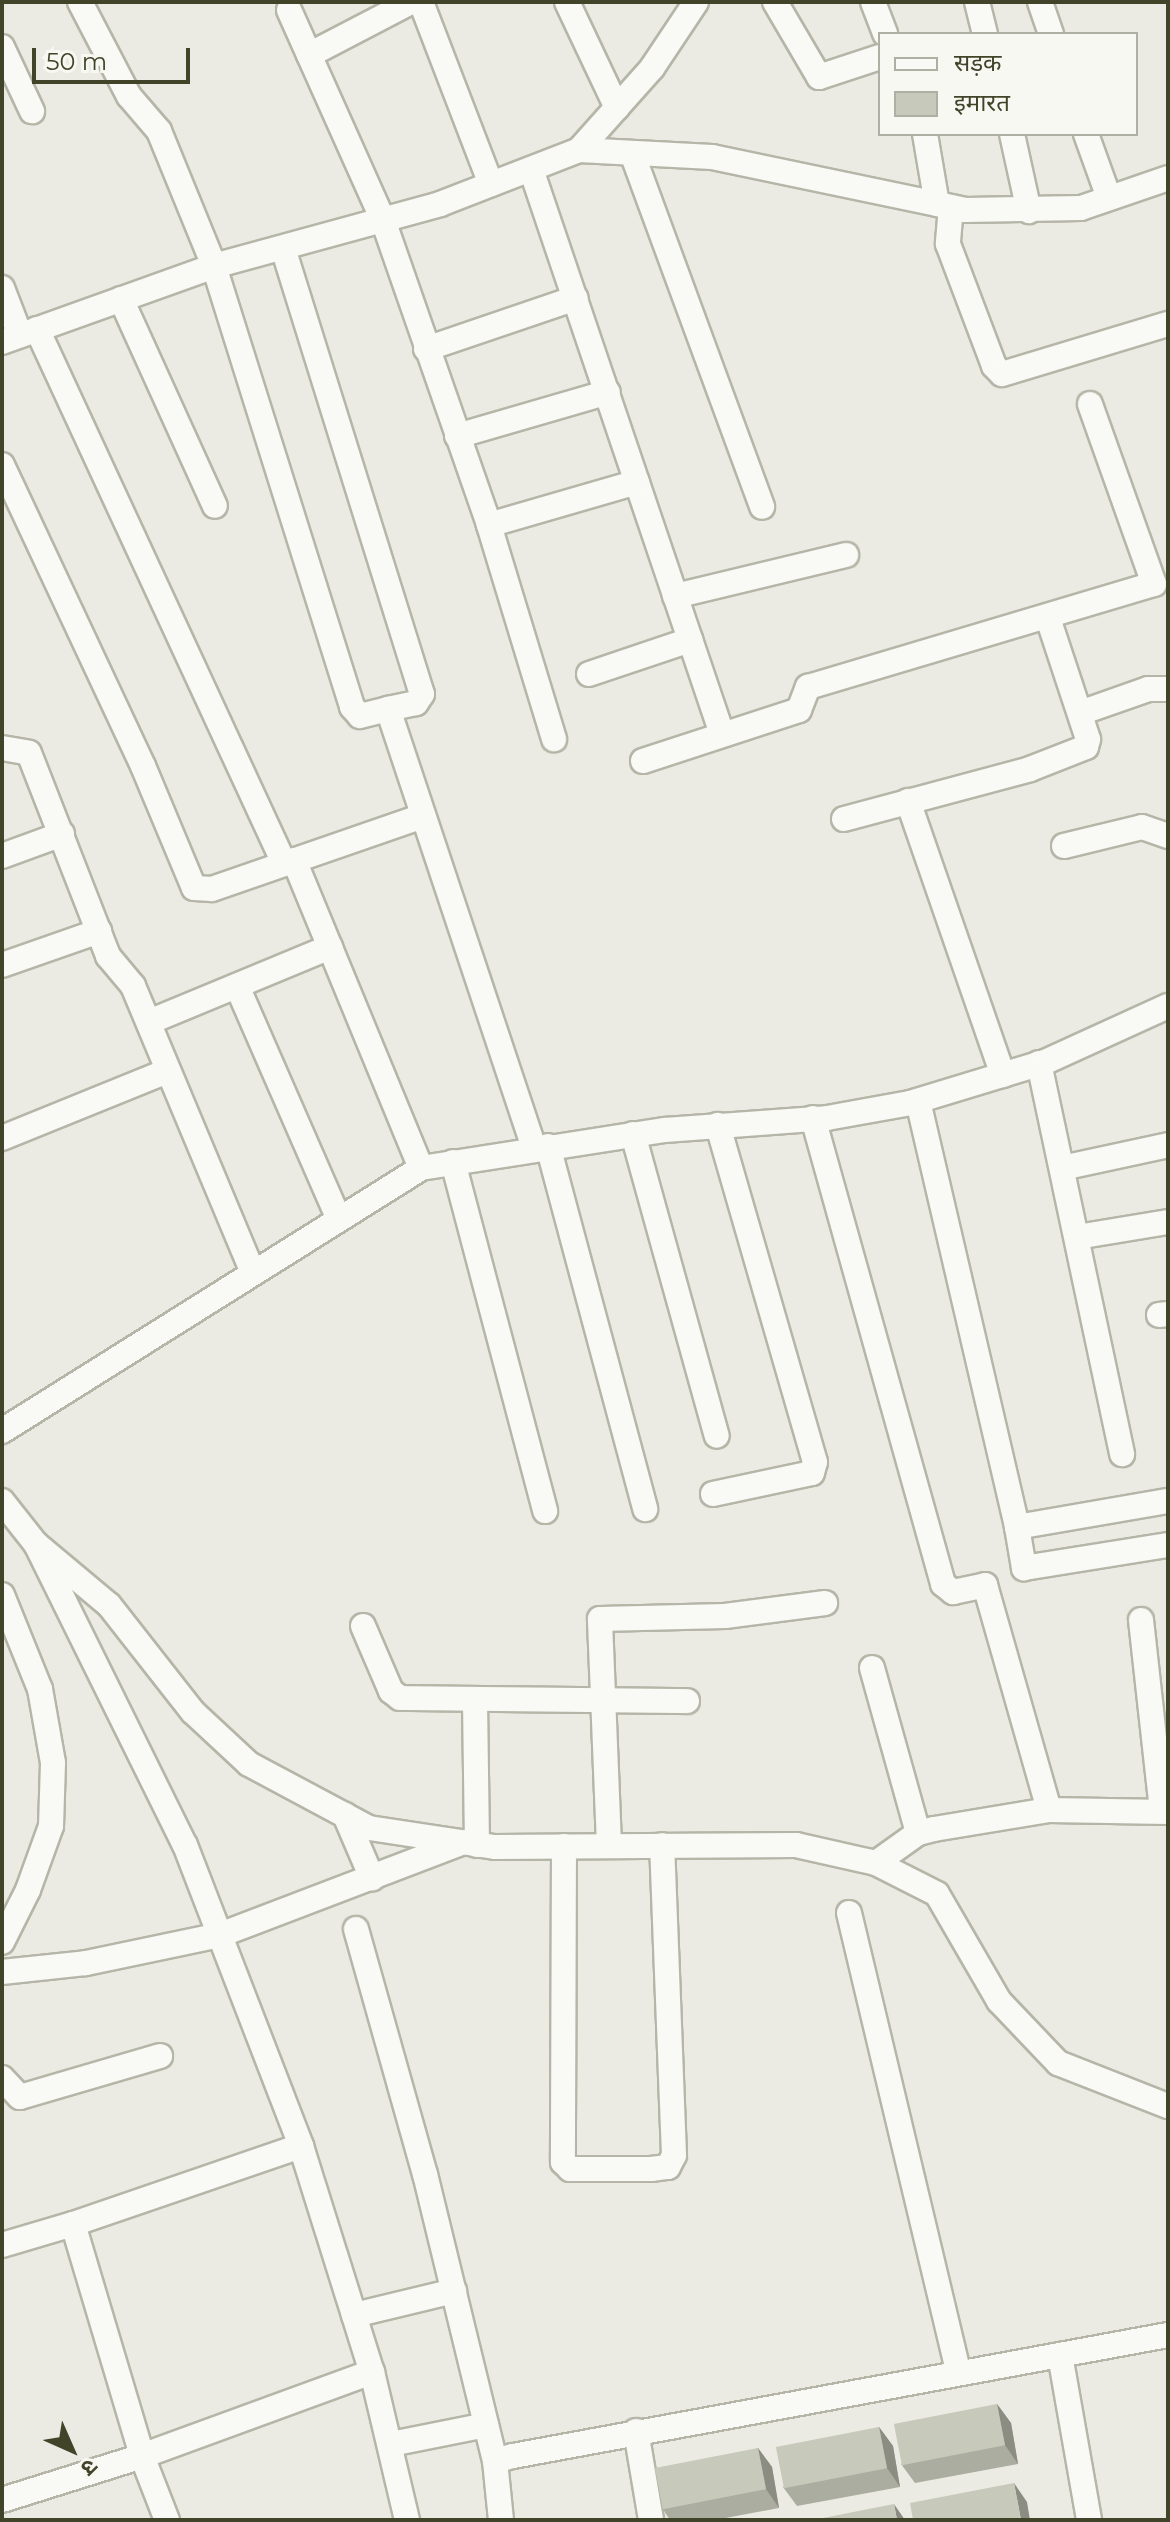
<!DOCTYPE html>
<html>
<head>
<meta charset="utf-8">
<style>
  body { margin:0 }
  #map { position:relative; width:1170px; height:2522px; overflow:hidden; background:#ebebe3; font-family:Montserrat,"Noto Sans Devanagari",sans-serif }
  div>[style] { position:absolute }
  .roads { filter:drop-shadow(2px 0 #b5b6a8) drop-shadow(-2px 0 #b5b6a8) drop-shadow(0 2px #b5b6a8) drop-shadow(0 -2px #b5b6a8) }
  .minor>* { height:24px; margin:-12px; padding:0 12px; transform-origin:12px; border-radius:12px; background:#f9f9f6 }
  .wall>* { inset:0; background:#abada0 }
  .shaded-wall>* { inset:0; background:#8b8d82 }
  .building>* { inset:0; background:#c7c9ba; transform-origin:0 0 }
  span { translate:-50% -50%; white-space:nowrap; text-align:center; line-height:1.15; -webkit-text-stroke:8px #f8f8f3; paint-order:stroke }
  .frame { position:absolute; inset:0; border:4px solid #42442a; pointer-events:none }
  .legend { position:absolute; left:878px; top:32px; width:260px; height:104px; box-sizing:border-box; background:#f8f8f3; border:2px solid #afb0a3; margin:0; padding:10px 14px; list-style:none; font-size:24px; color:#42442a }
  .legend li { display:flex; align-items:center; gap:16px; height:40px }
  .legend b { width:40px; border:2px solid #afb0a3 }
  .north { position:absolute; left:32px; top:2410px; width:80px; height:80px; -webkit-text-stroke:6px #f8f8f3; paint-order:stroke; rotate:135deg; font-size:22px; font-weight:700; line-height:32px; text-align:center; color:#42442a }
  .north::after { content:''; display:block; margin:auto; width:28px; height:36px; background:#42442a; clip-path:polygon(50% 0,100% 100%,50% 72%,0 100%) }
  .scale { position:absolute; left:32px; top:48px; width:158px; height:36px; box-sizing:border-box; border:4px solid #42442a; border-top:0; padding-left:10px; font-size:24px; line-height:28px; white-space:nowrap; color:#42442a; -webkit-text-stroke:6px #f8f8f3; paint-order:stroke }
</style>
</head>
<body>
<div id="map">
  <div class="roads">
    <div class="minor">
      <i style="left:80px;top:2px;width:106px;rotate:62.5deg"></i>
      <i style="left:129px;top:96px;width:46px;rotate:49.4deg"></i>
      <i style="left:159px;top:131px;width:146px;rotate:67.8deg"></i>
      <i style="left:214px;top:266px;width:462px;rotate:72.6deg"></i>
      <i style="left:352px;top:707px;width:12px;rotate:48deg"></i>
      <i style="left:360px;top:716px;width:29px;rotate:-14deg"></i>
      <i style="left:421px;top:2px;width:195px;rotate:69deg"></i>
      <i style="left:567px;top:2px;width:117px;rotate:64.7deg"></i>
      <i style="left:775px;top:2px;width:87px;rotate:59.6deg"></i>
      <i style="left:819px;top:77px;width:64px;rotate:-18.2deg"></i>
      <i style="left:873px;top:2px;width:34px;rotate:69deg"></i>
      <i style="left:977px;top:2px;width:33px;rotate:76deg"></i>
      <i style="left:1040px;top:2px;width:34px;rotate:71deg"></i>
      <i style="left:289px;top:10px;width:230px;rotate:65.9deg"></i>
      <i style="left:383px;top:220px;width:323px;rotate:70.8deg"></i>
      <i style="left:489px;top:525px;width:224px;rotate:73.1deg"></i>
      <i style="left:2px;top:47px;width:71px;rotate:64.9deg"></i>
      <i style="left:309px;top:55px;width:115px;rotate:-27.5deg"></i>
      <i style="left:925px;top:134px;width:71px;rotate:80.3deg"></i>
      <i style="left:1012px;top:134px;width:79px;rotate:77.6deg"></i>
      <i style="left:1086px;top:134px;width:68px;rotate:70.2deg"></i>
      <i style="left:579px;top:150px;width:110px;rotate:-48.3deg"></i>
      <i style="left:652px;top:68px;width:79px;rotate:-56.3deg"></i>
      <i style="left:632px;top:153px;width:377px;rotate:69.8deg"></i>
      <i style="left:531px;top:169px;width:596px;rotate:71.32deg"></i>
      <i style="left:951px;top:207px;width:37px;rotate:95deg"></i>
      <i style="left:948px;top:244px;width:130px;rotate:69.3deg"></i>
      <i style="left:994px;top:366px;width:11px;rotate:45deg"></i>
      <i style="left:1002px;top:374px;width:173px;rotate:-16.8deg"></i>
      <i style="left:283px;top:248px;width:467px;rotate:72.7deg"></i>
      <i style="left:422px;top:694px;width:11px;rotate:124deg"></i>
      <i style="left:416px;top:703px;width:29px;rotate:168deg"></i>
      <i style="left:388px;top:709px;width:463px;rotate:71.6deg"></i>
      <i style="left:2px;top:288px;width:50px;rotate:69deg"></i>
      <i style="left:121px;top:299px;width:227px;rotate:65.6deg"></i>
      <i style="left:37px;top:329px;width:588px;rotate:65.18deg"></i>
      <i style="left:2px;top:342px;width:225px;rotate:-19.7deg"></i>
      <i style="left:214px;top:266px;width:234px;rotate:-15.3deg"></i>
      <i style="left:440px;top:204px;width:149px;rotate:-21.2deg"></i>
      <i style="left:579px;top:150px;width:133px;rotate:3deg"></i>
      <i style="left:712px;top:157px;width:258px;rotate:11.8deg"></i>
      <i style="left:965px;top:210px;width:116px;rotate:-1deg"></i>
      <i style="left:1081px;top:208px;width:92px;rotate:-19deg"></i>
      <i style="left:426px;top:349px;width:158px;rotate:-18.8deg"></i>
      <i style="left:457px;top:436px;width:157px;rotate:-16.2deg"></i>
      <i style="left:2px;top:465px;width:332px;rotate:64.9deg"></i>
      <i style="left:143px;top:766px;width:132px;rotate:67.3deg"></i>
      <i style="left:194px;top:888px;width:18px;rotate:3deg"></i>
      <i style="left:212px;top:889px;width:223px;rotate:-19.1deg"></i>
      <i style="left:489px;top:525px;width:154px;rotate:-16.2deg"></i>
      <i style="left:675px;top:596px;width:176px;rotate:-13.5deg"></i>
      <i style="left:589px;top:674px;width:107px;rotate:-18.6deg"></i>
      <i style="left:1080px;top:713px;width:72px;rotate:-19.4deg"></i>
      <i style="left:1148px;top:689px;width:20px"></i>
      <i style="left:2px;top:748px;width:27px;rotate:10deg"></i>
      <i style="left:29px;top:753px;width:218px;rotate:68.7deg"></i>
      <i style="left:108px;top:956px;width:39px;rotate:50deg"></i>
      <i style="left:133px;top:986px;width:311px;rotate:67.3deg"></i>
      <i style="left:643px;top:761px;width:164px;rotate:-18.1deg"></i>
      <i style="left:799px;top:710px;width:25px;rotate:-69deg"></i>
      <i style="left:808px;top:687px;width:361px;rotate:-16.6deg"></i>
      <i style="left:1154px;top:584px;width:191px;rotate:-109.6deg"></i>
      <i style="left:908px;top:801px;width:290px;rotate:70.9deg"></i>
      <i style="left:844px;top:819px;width:193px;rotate:-15deg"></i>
      <i style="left:1030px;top:769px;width:60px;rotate:-21.4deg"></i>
      <i style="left:1086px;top:747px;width:8px;rotate:-76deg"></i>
      <i style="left:1088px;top:739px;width:127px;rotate:-108.3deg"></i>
      <i style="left:1064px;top:846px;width:80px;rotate:-13.7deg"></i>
      <i style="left:1142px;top:827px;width:28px;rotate:19deg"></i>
      <i style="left:2px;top:856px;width:64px;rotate:-20.1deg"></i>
      <i style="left:294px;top:860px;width:333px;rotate:67.6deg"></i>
      <i style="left:2px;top:965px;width:103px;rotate:-19.3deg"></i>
      <i style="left:237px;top:986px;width:254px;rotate:66.4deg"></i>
      <i style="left:149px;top:1022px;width:196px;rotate:-22.5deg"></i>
      <i style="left:1039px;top:1063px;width:400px;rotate:78deg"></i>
      <i style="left:918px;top:1101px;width:437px;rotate:76.9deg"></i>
      <i style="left:1017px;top:1527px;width:153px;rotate:-9.8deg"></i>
      <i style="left:813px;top:1118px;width:484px;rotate:74.4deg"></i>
      <i style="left:943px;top:1584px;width:13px;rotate:39deg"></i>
      <i style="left:953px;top:1592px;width:33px;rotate:-12deg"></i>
      <i style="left:985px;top:1585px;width:234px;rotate:74.1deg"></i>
      <i style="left:633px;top:1134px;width:313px;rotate:74.5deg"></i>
      <i style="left:2px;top:1138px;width:178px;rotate:-22.1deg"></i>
      <i style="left:548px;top:1146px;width:376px;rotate:75deg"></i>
      <i style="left:453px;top:1162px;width:361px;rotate:75.2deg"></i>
      <i style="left:1062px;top:1168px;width:108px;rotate:-12.2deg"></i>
      <i style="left:1077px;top:1237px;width:92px;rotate:-9.4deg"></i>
      <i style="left:1159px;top:1315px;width:9px;rotate:-6deg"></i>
      <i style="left:2px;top:1431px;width:495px;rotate:-32.1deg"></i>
      <i style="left:421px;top:1168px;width:247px;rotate:-8.9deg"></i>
      <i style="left:665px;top:1130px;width:162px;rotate:-4.2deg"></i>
      <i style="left:827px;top:1118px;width:84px;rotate:-10.2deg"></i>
      <i style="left:910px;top:1103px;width:141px;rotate:-16.9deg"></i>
      <i style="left:1045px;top:1062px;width:135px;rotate:-24.5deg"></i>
      <i style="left:713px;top:1494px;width:101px;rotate:-12deg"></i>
      <i style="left:812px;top:1473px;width:11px;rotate:-75deg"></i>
      <i style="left:815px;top:1462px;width:351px;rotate:-106.1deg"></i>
      <i style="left:2px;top:1501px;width:55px;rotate:51.7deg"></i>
      <i style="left:36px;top:1544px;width:336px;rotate:63.7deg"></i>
      <i style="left:185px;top:1845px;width:323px;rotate:68.9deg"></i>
      <i style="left:301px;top:2146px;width:237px;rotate:72.6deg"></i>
      <i style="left:372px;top:2372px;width:152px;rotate:76.7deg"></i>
      <i style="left:1017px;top:1527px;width:42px;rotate:80.3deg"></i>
      <i style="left:1024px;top:1568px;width:146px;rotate:-9.1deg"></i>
      <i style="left:36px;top:1544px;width:95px;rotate:39.9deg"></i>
      <i style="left:109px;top:1605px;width:136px;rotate:51.9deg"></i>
      <i style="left:193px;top:1712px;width:76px;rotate:42.9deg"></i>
      <i style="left:249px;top:1764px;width:136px;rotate:28.1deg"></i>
      <i style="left:369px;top:1828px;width:127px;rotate:8.6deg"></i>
      <i style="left:495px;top:1847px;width:301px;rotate:-0.4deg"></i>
      <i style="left:796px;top:1845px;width:82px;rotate:12.7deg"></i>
      <i style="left:876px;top:1863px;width:68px;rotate:26.9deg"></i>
      <i style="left:937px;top:1894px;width:124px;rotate:59.9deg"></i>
      <i style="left:999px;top:2001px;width:86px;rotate:46.4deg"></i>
      <i style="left:1058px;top:2063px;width:118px;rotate:21.4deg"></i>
      <i style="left:2px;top:1595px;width:101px;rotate:68deg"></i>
      <i style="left:40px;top:1689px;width:75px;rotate:80deg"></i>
      <i style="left:53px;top:1763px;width:63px;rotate:91.8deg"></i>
      <i style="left:51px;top:1826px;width:68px;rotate:109.8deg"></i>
      <i style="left:28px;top:1890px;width:58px;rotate:116.6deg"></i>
      <i style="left:1141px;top:1620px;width:192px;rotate:83.7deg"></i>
      <i style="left:363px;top:1626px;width:71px;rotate:66.7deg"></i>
      <i style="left:391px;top:1691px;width:11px;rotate:38deg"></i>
      <i style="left:400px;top:1698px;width:287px;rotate:0.6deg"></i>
      <i style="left:872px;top:1668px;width:171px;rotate:74.4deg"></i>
      <i style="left:475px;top:1701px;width:144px;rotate:89.2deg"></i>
      <i style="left:345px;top:1815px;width:69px;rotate:66.8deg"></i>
      <i style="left:609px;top:1845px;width:226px;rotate:-92.3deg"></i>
      <i style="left:600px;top:1619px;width:125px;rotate:-1.4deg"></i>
      <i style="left:725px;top:1616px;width:101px;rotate:-7.4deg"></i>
      <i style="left:564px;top:1846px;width:316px;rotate:90.2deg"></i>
      <i style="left:563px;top:2162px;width:10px;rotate:45deg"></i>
      <i style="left:570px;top:2169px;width:81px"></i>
      <i style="left:651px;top:2169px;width:17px;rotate:-7deg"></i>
      <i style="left:668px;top:2167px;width:13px;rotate:-63deg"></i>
      <i style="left:674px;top:2155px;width:310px;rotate:-92.2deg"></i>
      <i style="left:876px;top:1863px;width:52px;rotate:-35.5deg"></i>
      <i style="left:918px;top:1833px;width:16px;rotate:-14deg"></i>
      <i style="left:934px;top:1829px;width:117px;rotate:-9.4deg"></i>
      <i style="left:1049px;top:1810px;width:119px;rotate:1deg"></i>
      <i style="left:849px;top:1913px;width:473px;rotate:76.6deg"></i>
      <i style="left:356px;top:1929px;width:255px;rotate:74.3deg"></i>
      <i style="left:425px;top:2174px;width:295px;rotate:76.3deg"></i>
      <i style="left:2px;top:1972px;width:84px;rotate:-6.1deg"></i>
      <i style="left:86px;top:1963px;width:137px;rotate:-11.8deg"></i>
      <i style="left:220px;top:1935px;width:260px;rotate:-20.9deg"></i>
      <i style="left:2px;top:2078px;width:26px;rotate:47deg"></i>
      <i style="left:20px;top:2097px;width:146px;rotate:-16.3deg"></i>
      <i style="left:73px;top:2224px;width:241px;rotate:-18.9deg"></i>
      <i style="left:2px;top:2245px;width:74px;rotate:-16.5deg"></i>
      <i style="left:73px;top:2224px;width:242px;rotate:73.4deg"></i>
      <i style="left:142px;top:2456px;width:69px;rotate:68.7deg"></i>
      <i style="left:354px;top:2315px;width:103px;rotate:-13.5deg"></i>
      <i style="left:1060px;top:2355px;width:168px;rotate:80deg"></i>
      <i style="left:636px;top:2431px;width:90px;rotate:80.4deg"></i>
      <i style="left:391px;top:2444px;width:97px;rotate:-11.3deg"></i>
      <i style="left:2px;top:2500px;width:147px;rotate:-17.4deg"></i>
      <i style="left:142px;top:2456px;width:245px;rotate:-20.1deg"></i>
      <i style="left:501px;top:2520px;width:59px;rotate:-95.8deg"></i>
      <i style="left:495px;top:2461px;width:19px;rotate:-16deg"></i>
      <i style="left:513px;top:2456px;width:666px;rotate:-10.47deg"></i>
    </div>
  </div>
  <div class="wall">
    <i style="clip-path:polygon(997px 2404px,1011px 2423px,1018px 2464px,915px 2483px,901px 2464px)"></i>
    <i style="clip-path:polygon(879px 2427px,893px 2446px,900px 2487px,797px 2506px,783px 2487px)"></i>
    <i style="clip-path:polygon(758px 2448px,772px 2467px,779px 2508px,715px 2520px,670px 2520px,662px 2508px)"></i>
  </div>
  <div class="shaded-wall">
    <i style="clip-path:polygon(997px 2404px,1011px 2423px,1018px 2464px,1005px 2445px)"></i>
    <i style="clip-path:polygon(879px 2427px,893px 2446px,900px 2487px,887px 2468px)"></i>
    <i style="clip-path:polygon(758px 2448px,772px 2467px,779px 2508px,766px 2489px)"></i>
    <i style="clip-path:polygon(1014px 2483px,1027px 2502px,1030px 2520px,1021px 2520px)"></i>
    <i style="clip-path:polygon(894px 2504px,905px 2520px,897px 2520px)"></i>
  </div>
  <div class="building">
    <i style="left:997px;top:2404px;width:42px;height:105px;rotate:79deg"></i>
    <i style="left:879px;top:2427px;width:42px;height:105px;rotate:79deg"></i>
    <i style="left:758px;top:2448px;width:42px;height:105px;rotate:79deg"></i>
    <i style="clip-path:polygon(1014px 2483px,1021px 2520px,913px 2520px,910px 2503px)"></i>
    <i style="clip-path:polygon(894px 2504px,897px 2520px,813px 2520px)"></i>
  </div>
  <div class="frame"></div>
  <ul class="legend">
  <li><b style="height:10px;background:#f9f9f6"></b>सड़क</li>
  <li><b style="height:22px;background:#c7c9ba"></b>इमारत</li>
  </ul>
  <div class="north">उ</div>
  <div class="scale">50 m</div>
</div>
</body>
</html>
